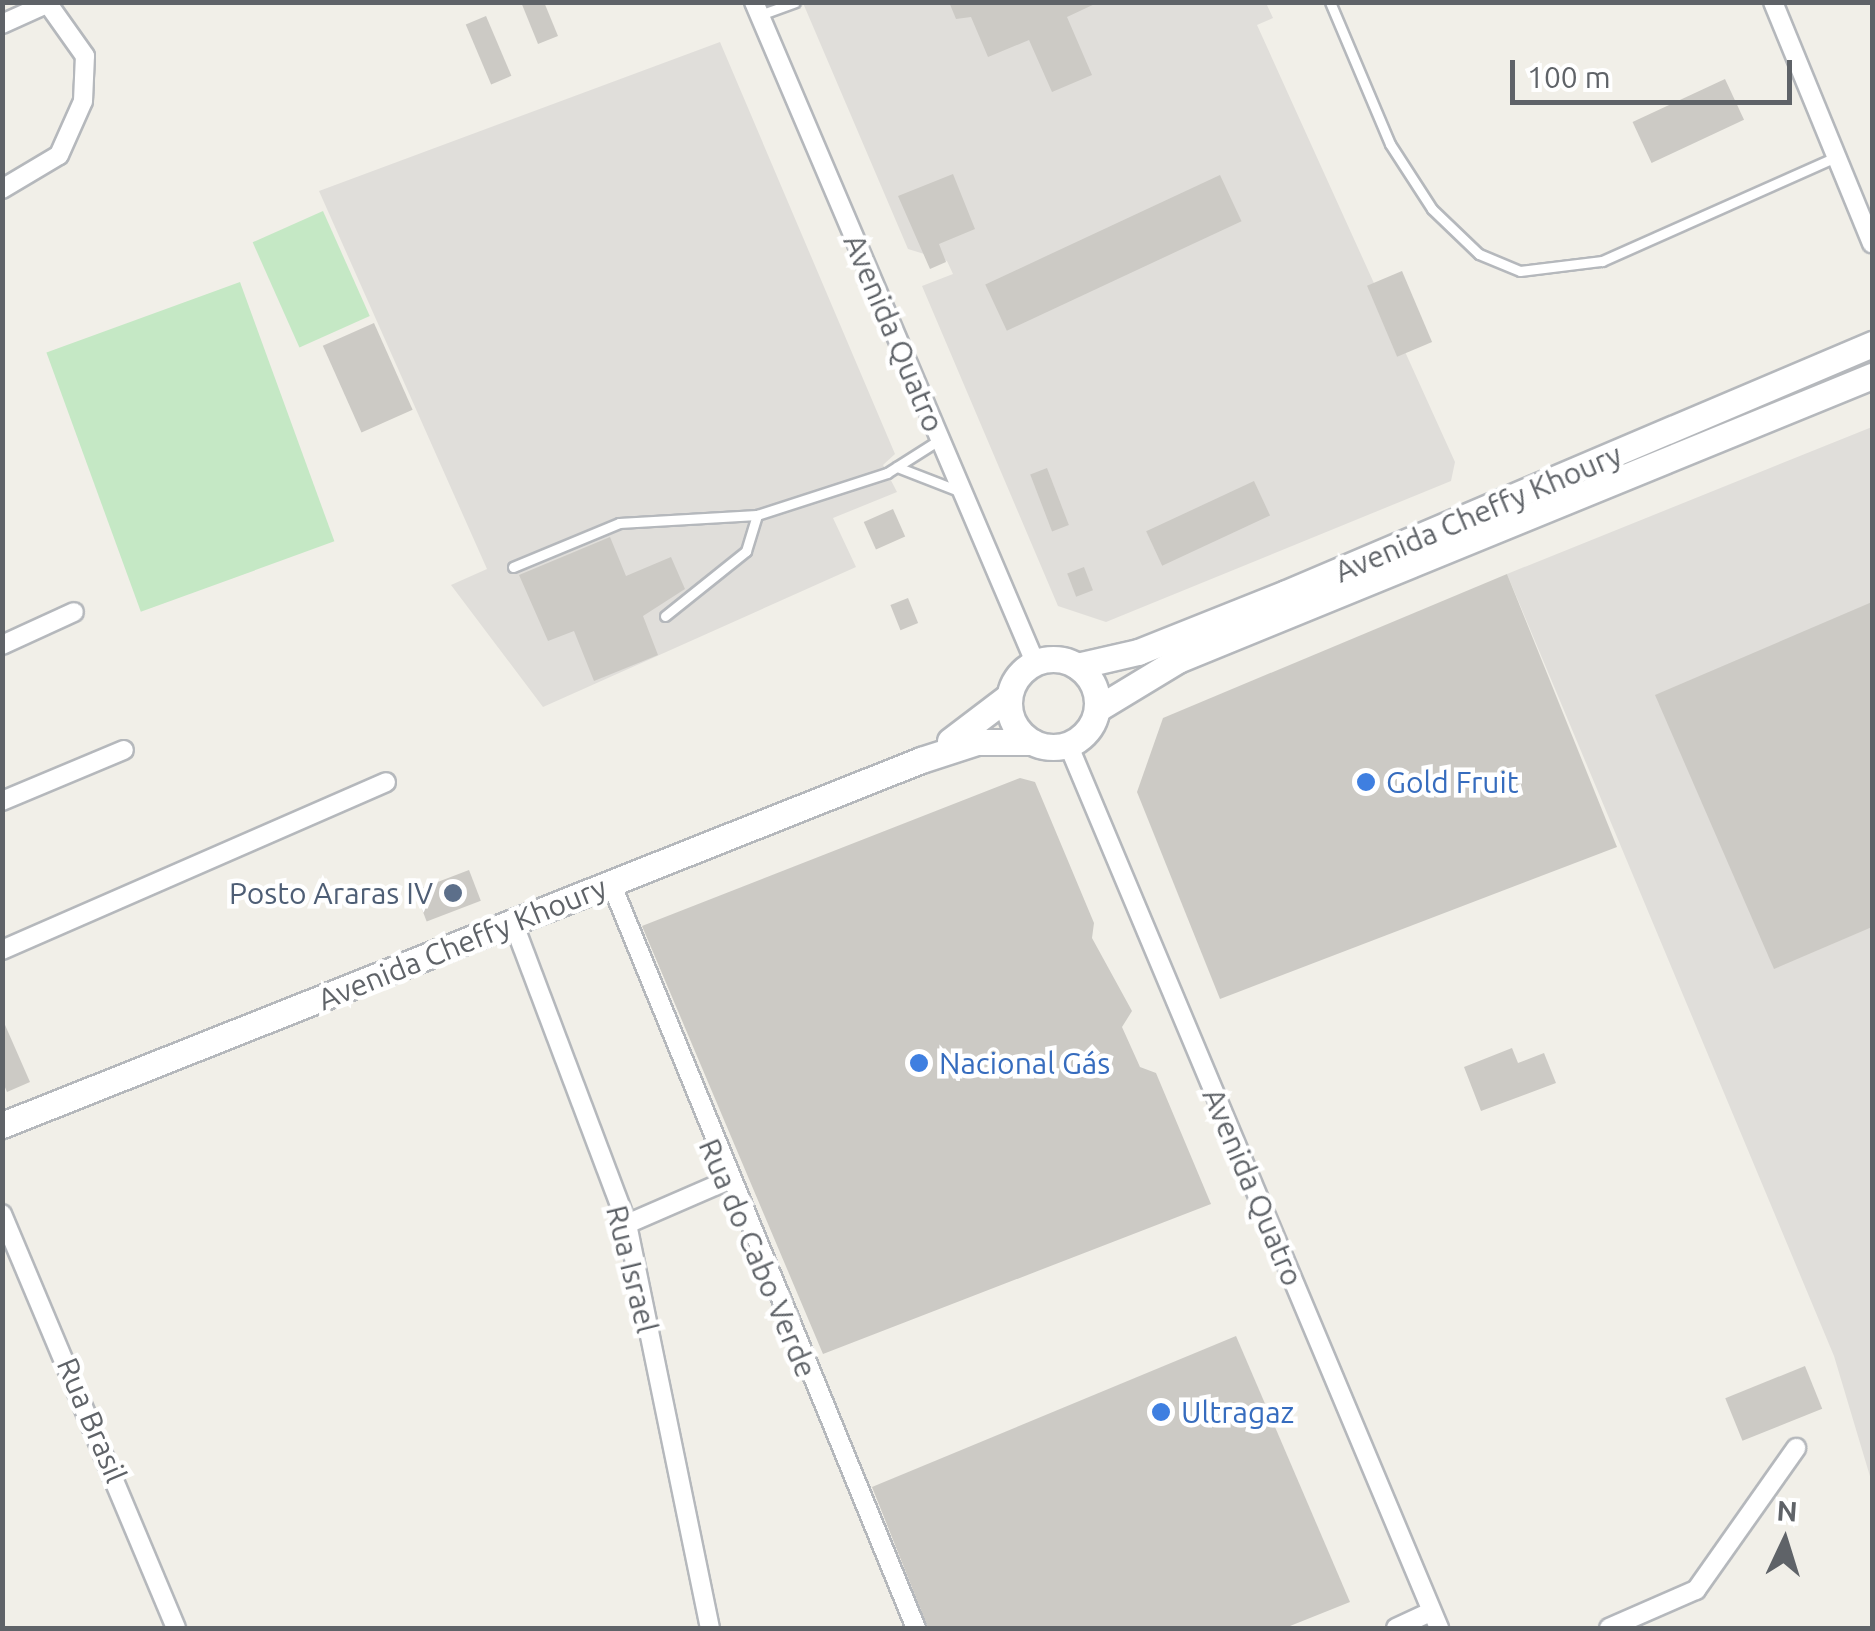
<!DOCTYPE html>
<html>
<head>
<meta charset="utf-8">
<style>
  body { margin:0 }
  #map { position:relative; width:1875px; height:1631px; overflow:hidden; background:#f1efe8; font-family:Ubuntu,sans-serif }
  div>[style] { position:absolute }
  .industrial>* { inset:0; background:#e0deda }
  .green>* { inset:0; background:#c5e8c5; transform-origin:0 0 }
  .building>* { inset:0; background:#cccac5; transform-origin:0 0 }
  .roads { filter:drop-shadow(2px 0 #b5b8bc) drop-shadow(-2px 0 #b5b8bc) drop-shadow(0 2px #b5b8bc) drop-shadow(0 -2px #b5b8bc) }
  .lane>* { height:9px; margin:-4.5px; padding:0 4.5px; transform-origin:4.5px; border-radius:4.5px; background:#fff }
  .street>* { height:18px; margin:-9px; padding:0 9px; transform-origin:9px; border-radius:9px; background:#fff }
  .secondary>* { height:25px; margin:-12.5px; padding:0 12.5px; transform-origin:12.5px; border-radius:12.5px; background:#fff }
  .secondary>.ring { margin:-12.5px; padding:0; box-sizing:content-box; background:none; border:25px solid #fff; border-radius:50% }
  .dots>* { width:28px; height:28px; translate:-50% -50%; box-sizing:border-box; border:5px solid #fff; border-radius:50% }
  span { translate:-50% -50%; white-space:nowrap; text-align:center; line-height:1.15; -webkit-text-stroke:9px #fff; paint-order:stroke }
  .street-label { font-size:30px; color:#5f6368 }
  .shop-label { font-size:30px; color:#366cbe }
  .left { translate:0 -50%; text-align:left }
  .service-label { font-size:30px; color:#4e5e75 }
  .right { translate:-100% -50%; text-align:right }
  .frame { position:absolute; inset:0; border:5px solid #5f6368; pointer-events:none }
  .north { position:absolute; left:1735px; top:1491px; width:100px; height:100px; -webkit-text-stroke:8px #fff; paint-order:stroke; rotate:4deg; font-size:28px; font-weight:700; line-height:40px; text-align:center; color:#5f6368 }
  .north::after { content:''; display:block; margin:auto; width:35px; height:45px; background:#5f6368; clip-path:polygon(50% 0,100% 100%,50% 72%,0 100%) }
  .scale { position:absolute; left:1510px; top:60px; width:282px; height:45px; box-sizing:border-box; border:5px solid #5f6368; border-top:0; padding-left:12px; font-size:30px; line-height:35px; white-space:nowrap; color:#5f6368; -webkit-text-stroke:8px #fff; paint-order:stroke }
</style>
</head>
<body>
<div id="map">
  <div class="industrial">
    <i style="clip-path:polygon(803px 3px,1266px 3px,1273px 18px,1257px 25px,1455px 462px,1451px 481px,1106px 622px,1058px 606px,922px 286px,953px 274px,947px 261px,908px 249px)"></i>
    <i style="clip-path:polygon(720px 42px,895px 454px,883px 465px,897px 492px,833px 518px,856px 567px,543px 707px,451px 585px,487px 569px,319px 191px)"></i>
    <i style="clip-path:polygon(1872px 427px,1872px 1483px,1834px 1356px,1507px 574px)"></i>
  </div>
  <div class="green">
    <i style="left:323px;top:211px;width:115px;height:77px;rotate:66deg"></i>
    <i style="left:240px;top:282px;width:276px;height:206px;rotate:70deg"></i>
  </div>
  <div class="building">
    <i style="clip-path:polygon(521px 2px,544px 2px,558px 36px,538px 44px)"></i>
    <i style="clip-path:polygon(949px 2px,1099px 2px,1067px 17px,1092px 75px,1052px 92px,1029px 40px,988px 57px,971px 17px,956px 19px)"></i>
    <i style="left:486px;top:16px;width:65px;height:22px;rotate:67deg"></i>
    <i style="left:1725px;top:79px;width:45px;height:102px;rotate:65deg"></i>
    <i style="clip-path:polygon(953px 174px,975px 229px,939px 244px,946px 262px,930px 269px,898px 196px)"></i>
    <i style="left:1220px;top:175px;width:51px;height:259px;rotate:65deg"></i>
    <i style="left:1402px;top:271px;width:77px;height:38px;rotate:67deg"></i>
    <i style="left:374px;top:323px;width:95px;height:56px;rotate:66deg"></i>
    <i style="left:1047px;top:468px;width:61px;height:18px;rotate:69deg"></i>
    <i style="left:1254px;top:481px;width:38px;height:119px;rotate:65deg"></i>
    <i style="left:893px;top:509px;width:30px;height:32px;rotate:66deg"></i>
    <i style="clip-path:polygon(610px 537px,626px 576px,671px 557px,685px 589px,643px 616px,658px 655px,594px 681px,574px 631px,548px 641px,519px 575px)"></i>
    <i style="left:1084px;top:567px;width:25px;height:18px;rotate:69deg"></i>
    <i style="clip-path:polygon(1507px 574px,1617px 847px,1220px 999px,1137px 792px,1163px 718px)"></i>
    <i style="left:908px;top:598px;width:27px;height:19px;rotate:68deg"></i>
    <i style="clip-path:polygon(1872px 602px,1872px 927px,1774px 969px,1655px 695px)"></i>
    <i style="clip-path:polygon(1020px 778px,1035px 782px,1094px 923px,1092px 938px,1132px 1011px,1122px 1027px,1140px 1067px,1156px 1073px,1211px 1204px,823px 1354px,642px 926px)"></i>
    <i style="left:469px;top:870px;width:33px;height:58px;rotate:69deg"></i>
    <i style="clip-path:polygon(2px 1018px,30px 1082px,7px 1092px,2px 1080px)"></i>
    <i style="clip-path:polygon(1512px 1048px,1518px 1063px,1544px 1053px,1556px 1083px,1481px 1111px,1464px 1067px)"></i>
    <i style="clip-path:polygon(1236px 1336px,1350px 1602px,1285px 1628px,928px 1628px,872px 1487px)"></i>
    <i style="left:1805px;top:1366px;width:46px;height:86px;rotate:68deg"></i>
  </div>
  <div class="roads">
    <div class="lane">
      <i style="left:1330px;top:2px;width:154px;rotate:67.1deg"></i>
      <i style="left:1390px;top:144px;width:77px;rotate:57.1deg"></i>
      <i style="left:1432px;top:209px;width:65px;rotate:43.8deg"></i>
      <i style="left:1479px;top:254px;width:44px;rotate:22.5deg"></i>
      <i style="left:1520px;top:271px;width:83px;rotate:-7deg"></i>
      <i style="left:1602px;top:261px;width:256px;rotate:-24deg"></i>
      <i style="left:760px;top:15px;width:37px;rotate:-20deg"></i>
      <i style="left:897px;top:467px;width:66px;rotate:21.2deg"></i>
      <i style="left:513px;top:567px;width:115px;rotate:-22.5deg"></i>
      <i style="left:619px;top:523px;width:138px;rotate:-3.3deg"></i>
      <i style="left:757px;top:515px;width:137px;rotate:-17.9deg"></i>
      <i style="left:887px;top:473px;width:62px;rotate:-32.4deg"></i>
      <i style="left:665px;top:616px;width:104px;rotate:-38.7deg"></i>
      <i style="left:746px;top:551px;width:38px;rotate:-73deg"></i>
    </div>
    <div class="street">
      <i style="left:754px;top:2px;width:717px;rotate:66.94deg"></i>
      <i style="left:1773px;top:2px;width:261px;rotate:67.7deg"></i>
      <i style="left:2px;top:24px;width:54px;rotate:-24.2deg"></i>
      <i style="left:2px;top:189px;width:66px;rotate:-30.8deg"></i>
      <i style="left:59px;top:155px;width:59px;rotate:-66deg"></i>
      <i style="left:83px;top:101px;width:45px;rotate:-87.5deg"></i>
      <i style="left:85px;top:56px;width:64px;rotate:-125.4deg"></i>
      <i style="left:2px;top:645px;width:79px;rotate:-24.6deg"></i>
      <i style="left:1068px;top:744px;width:959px;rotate:67.23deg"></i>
      <i style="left:2px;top:801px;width:132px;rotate:-22.7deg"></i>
      <i style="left:611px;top:883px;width:805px;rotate:67.74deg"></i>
      <i style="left:513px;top:922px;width:323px;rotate:69.3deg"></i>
      <i style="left:627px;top:1224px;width:412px;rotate:78.4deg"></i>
      <i style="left:2px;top:950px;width:419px;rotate:-23.6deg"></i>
      <i style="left:2px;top:1214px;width:449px;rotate:67.2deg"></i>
      <i style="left:627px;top:1224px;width:108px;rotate:-23.5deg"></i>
      <i style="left:1396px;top:1628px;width:38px;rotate:-25deg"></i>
      <i style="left:1609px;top:1628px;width:95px;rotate:-23.6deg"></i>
      <i style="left:1696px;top:1590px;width:174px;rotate:-54.8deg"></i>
    </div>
    <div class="secondary">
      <i class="ring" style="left:1009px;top:659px;width:63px;height:63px"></i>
      <i style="left:1077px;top:666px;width:63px;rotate:-12.9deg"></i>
      <i style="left:1138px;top:652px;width:159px;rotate:-21.7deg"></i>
      <i style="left:1286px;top:593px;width:637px;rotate:-23.02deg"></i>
      <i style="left:1097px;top:709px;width:95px;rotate:-31.2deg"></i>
      <i style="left:1178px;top:660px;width:750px;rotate:-22.26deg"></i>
      <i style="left:950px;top:741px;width:74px;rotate:-37.3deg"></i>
      <i style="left:2px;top:1125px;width:989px;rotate:-21.66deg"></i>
      <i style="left:921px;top:760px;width:59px;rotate:-17.8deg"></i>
      <i style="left:977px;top:742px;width:55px"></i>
    </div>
  </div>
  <div class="dots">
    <i style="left:1366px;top:782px;background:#3f7fe0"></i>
    <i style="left:453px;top:893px;background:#5c6f8a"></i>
    <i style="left:919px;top:1063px;background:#3f7fe0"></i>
    <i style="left:1161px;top:1412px;background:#3f7fe0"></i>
  </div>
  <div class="street-label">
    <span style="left:894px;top:333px;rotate:67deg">Avenida Quatro</span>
    <span style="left:1478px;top:513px;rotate:-23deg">Avenida Cheffy Khoury</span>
    <span style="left:462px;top:943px;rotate:-22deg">Avenida Cheffy Khoury</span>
    <span style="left:1253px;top:1187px;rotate:67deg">Avenida Quatro</span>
    <span style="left:758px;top:1258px;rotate:67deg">Rua do Cabo Verde</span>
    <span style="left:632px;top:1269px;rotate:76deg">Rua Israel</span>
    <span style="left:92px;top:1420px;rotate:67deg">Rua Brasil</span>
  </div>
  <div class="shop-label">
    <span class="left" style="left:1386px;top:782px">Gold Fruit</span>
    <span class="left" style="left:939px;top:1063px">Nacional Gás</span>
    <span class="left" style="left:1181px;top:1412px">Ultragaz</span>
  </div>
  <div class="service-label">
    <span class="right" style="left:433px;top:893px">Posto Araras IV</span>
  </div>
  <div class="frame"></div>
  <div class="north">N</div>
  <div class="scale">100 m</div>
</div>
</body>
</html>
